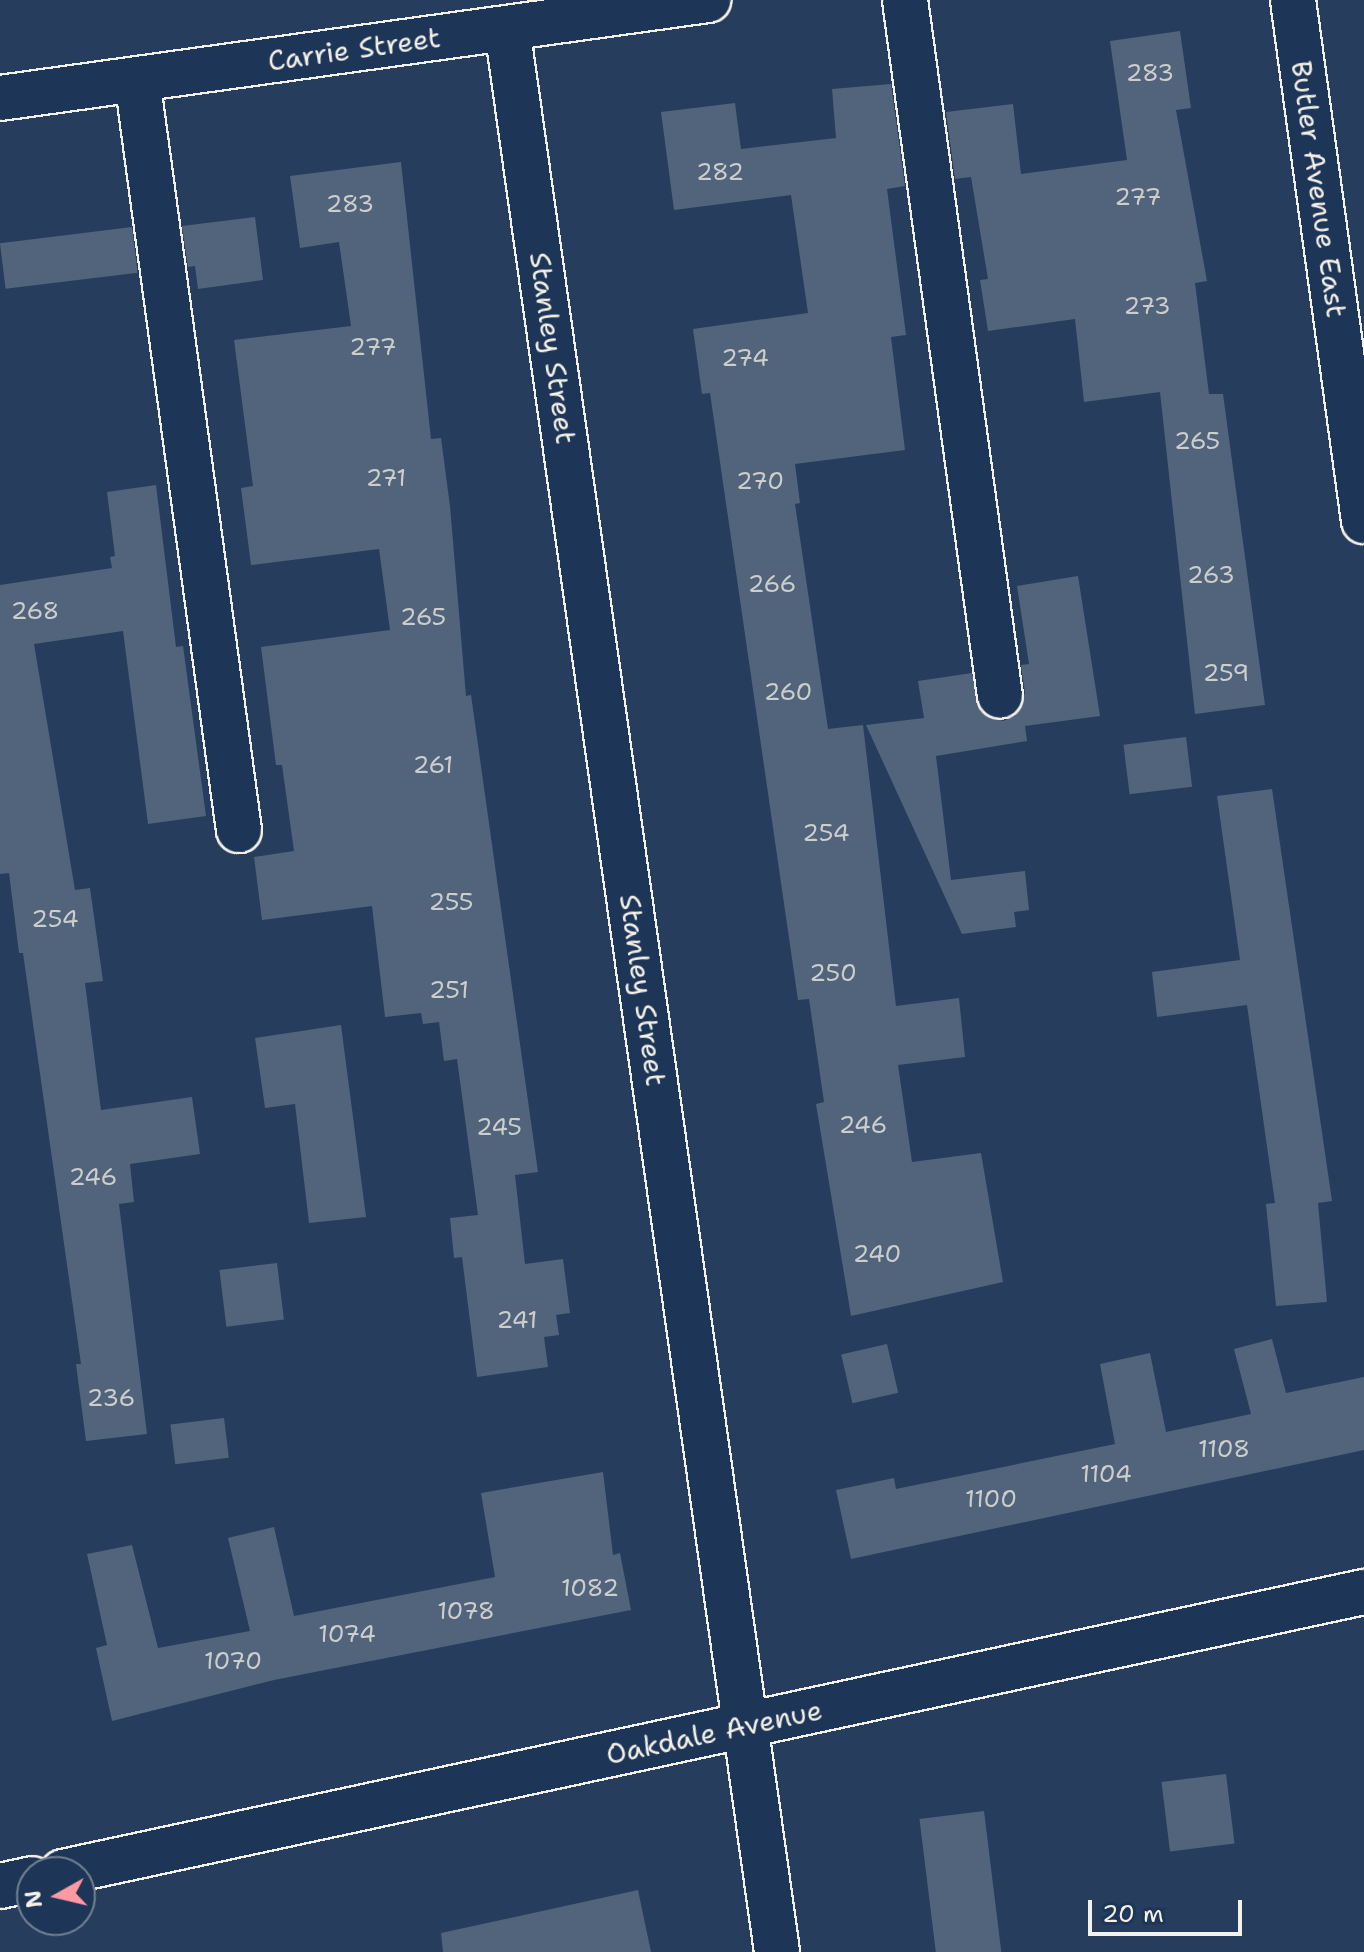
<!DOCTYPE html>
<html>
<head>
<meta charset="utf-8">
<style>
  body { margin:0 }
  #map { position:relative; width:1364px; height:1952px; overflow:hidden; background:#263d5d; font-family:"Shantell Sans",sans-serif }
  div>[style] { position:absolute }
  .building>* { inset:0; background:#52647b; transform-origin:0 0 }
  .roads { filter:drop-shadow(2px 0 #f4f1e8) drop-shadow(-2px 0 #f4f1e8) drop-shadow(0 2px #f4f1e8) drop-shadow(0 -2px #f4f1e8) }
  .minor>* { height:44px; margin:-22px; padding:0 22px; transform-origin:22px; border-radius:22px; background:#1d3557 }
  span { translate:-50% -50%; white-space:nowrap; text-align:center; line-height:1.15; -webkit-text-stroke:7px #1d3557; paint-order:stroke }
  .number-label { font-size:24px; color:#cccecd }
  .number-label span { -webkit-text-stroke-width:0 }
  .street-label { font-size:28px; color:#f4f1e8 }
  .north { position:absolute; left:16px; top:1856px; width:80px; height:80px; box-sizing:border-box; background:#1d3557; border:2px solid #738091; border-radius:50%; rotate:262deg; font-size:22px; font-weight:700; line-height:32px; text-align:center; color:#f4f1e8 }
  .north::after { content:''; display:block; margin:auto; width:28px; height:36px; background:#ff9aa2; clip-path:polygon(50% 0,100% 100%,50% 72%,0 100%) }
  .scale { position:absolute; left:1088px; top:1900px; width:154px; height:36px; box-sizing:border-box; border:4px solid #f4f1e8; border-top:0; padding-left:10px; font-size:24px; line-height:28px; white-space:nowrap; color:#f4f1e8; -webkit-text-stroke:6px #1d3557; paint-order:stroke }
</style>
</head>
<body>
<div id="map">
  <div class="building">
    <i style="clip-path:polygon(1180px 31px,1191px 108px,1176px 110px,1207px 281px,1195px 283px,1209px 394px,1223px 394px,1265px 705px,1195px 714px,1160px 392px,1084px 402px,1075px 319px,988px 331px,980px 280px,988px 279px,971px 177px,955px 179px,946px 112px,1013px 104px,1021px 174px,1127px 160px,1110px 41px)"></i>
    <i style="clip-path:polygon(891px 84px,905px 186px,887px 189px,906px 335px,891px 337px,905px 450px,795px 464px,800px 503px,795px 504px,828px 729px,863px 725px,896px 1006px,959px 998px,965px 1057px,898px 1065px,912px 1162px,981px 1153px,1003px 1282px,851px 1316px,816px 1104px,824px 1102px,809px 999px,798px 1000px,710px 393px,702px 394px,693px 329px,808px 313px,791px 195px,674px 210px,661px 112px,735px 103px,741px 149px,836px 138px,832px 89px)"></i>
    <i style="clip-path:polygon(401px 162px,431px 439px,441px 438px,450px 506px,466px 696px,471px 695px,538px 1172px,515px 1175px,525px 1264px,563px 1259px,570px 1313px,556px 1315px,559px 1335px,544px 1337px,548px 1367px,477px 1377px,462px 1257px,454px 1258px,450px 1218px,478px 1215px,457px 1059px,444px 1061px,439px 1022px,423px 1024px,421px 1013px,385px 1017px,372px 906px,262px 920px,254px 857px,294px 851px,282px 765px,276px 765px,261px 647px,390px 630px,379px 549px,251px 565px,241px 488px,253px 486px,234px 340px,351px 326px,339px 242px,300px 248px,290px 176px)"></i>
    <i style="clip-path:polygon(255px 217px,263px 280px,198px 289px,195px 266px,188px 267px,182px 226px)"></i>
    <i style="left:132px;top:227px;width:46px;height:133px;rotate:83deg"></i>
    <i style="clip-path:polygon(156px 485px,176px 647px,183px 646px,206px 816px,148px 824px,123px 631px,34px 644px,75px 890px,90px 888px,103px 981px,85px 983px,101px 1110px,192px 1097px,200px 1154px,130px 1164px,134px 1202px,119px 1204px,147px 1434px,86px 1441px,76px 1364px,81px 1364px,23px 953px,19px 953px,9px 873px,0 874px,0 585px,112px 568px,110px 557px,115px 556px,107px 492px)"></i>
    <i style="clip-path:polygon(1078px 576px,1100px 716px,1025px 726px,1027px 741px,936px 756px,951px 880px,1025px 871px,1029px 910px,1014px 912px,1016px 927px,962px 934px,866px 725px,924px 718px,918px 681px,972px 673px,981px 712px,1003px 721px,1015px 716px,1025px 693px,1021px 665px,1029px 664px,1017px 586px)"></i>
    <i style="left:1186px;top:737px;width:50px;height:63px;rotate:83deg"></i>
    <i style="clip-path:polygon(1272px 789px,1332px 1201px,1318px 1203px,1327px 1302px,1276px 1306px,1266px 1204px,1275px 1203px,1247px 1005px,1157px 1017px,1152px 972px,1240px 960px,1217px 796px)"></i>
    <i style="clip-path:polygon(341px 1025px,366px 1217px,309px 1223px,295px 1104px,265px 1108px,255px 1038px)"></i>
    <i style="left:277px;top:1263px;width:57px;height:58px;rotate:83deg"></i>
    <i style="clip-path:polygon(1272px 1339px,1286px 1393px,1364px 1377px,1364px 1450px,851px 1559px,836px 1490px,894px 1478px,896px 1489px,1115px 1444px,1100px 1364px,1150px 1353px,1166px 1432px,1251px 1414px,1234px 1349px)"></i>
    <i style="left:887px;top:1344px;width:50px;height:47px;rotate:77deg"></i>
    <i style="left:224px;top:1418px;width:40px;height:54px;rotate:83deg"></i>
    <i style="clip-path:polygon(603px 1472px,613px 1555px,620px 1553px,631px 1610px,274px 1680px,112px 1721px,96px 1648px,107px 1645px,87px 1554px,132px 1545px,158px 1648px,250px 1631px,228px 1538px,274px 1527px,294px 1616px,495px 1577px,481px 1493px)"></i>
    <i style="left:1226px;top:1774px;width:70px;height:65px;rotate:83deg"></i>
    <i style="left:984px;top:1811px;width:142px;height:65px;rotate:83deg"></i>
    <i style="clip-path:polygon(638px 1890px,651px 1952px,443px 1952px,441px 1933px)"></i>
  </div>
  <div class="roads">
    <div class="minor">
      <i style="left:905px;top:0;width:702px;rotate:82.23deg"></i>
      <i style="left:1293px;top:0;width:526px;rotate:82.24deg"></i>
      <i style="left:507px;top:28px;width:1943px;rotate:82.01deg"></i>
      <i style="left:137px;top:79px;width:758px;rotate:82.27deg"></i>
      <i style="left:0;top:98px;width:715px;rotate:-7.88deg"></i>
      <i style="left:63px;top:1872px;width:1331px;rotate:-12.15deg"></i>
      <i style="left:0;top:1886px;width:33px;rotate:-12deg"></i>
    </div>
  </div>
  <div class="number-label">
    <span style="left:1150px;top:74px">283</span>
    <span style="left:720px;top:173px">282</span>
    <span style="left:1138px;top:198px">277</span>
    <span style="left:350px;top:205px">283</span>
    <span style="left:1147px;top:307px">273</span>
    <span style="left:373px;top:348px">277</span>
    <span style="left:745px;top:359px">274</span>
    <span style="left:1197px;top:442px">265</span>
    <span style="left:386px;top:479px">271</span>
    <span style="left:760px;top:482px">270</span>
    <span style="left:1211px;top:576px">263</span>
    <span style="left:772px;top:585px">266</span>
    <span style="left:35px;top:612px">268</span>
    <span style="left:423px;top:618px">265</span>
    <span style="left:1226px;top:674px">259</span>
    <span style="left:788px;top:693px">260</span>
    <span style="left:433px;top:766px">261</span>
    <span style="left:826px;top:834px">254</span>
    <span style="left:451px;top:903px">255</span>
    <span style="left:55px;top:920px">254</span>
    <span style="left:833px;top:974px">250</span>
    <span style="left:449px;top:991px">251</span>
    <span style="left:863px;top:1126px">246</span>
    <span style="left:499px;top:1128px">245</span>
    <span style="left:93px;top:1178px">246</span>
    <span style="left:877px;top:1255px">240</span>
    <span style="left:517px;top:1321px">241</span>
    <span style="left:111px;top:1399px">236</span>
    <span style="left:1224px;top:1450px">1108</span>
    <span style="left:1106px;top:1475px">1104</span>
    <span style="left:991px;top:1500px">1100</span>
    <span style="left:590px;top:1589px">1082</span>
    <span style="left:466px;top:1612px">1078</span>
    <span style="left:347px;top:1635px">1074</span>
    <span style="left:233px;top:1662px">1070</span>
  </div>
  <div class="street-label">
    <span style="left:354px;top:49px;rotate:-8deg">Carrie Street</span>
    <span style="left:1319px;top:189px;rotate:82deg">Butler Avenue East</span>
    <span style="left:553px;top:348px;rotate:82deg">Stanley Street</span>
    <span style="left:643px;top:990px;rotate:82deg">Stanley Street</span>
    <span style="left:714px;top:1732px;rotate:-12deg">Oakdale Avenue</span>
  </div>
  <div class="north">N</div>
  <div class="scale">20 m</div>
</div>
</body>
</html>
